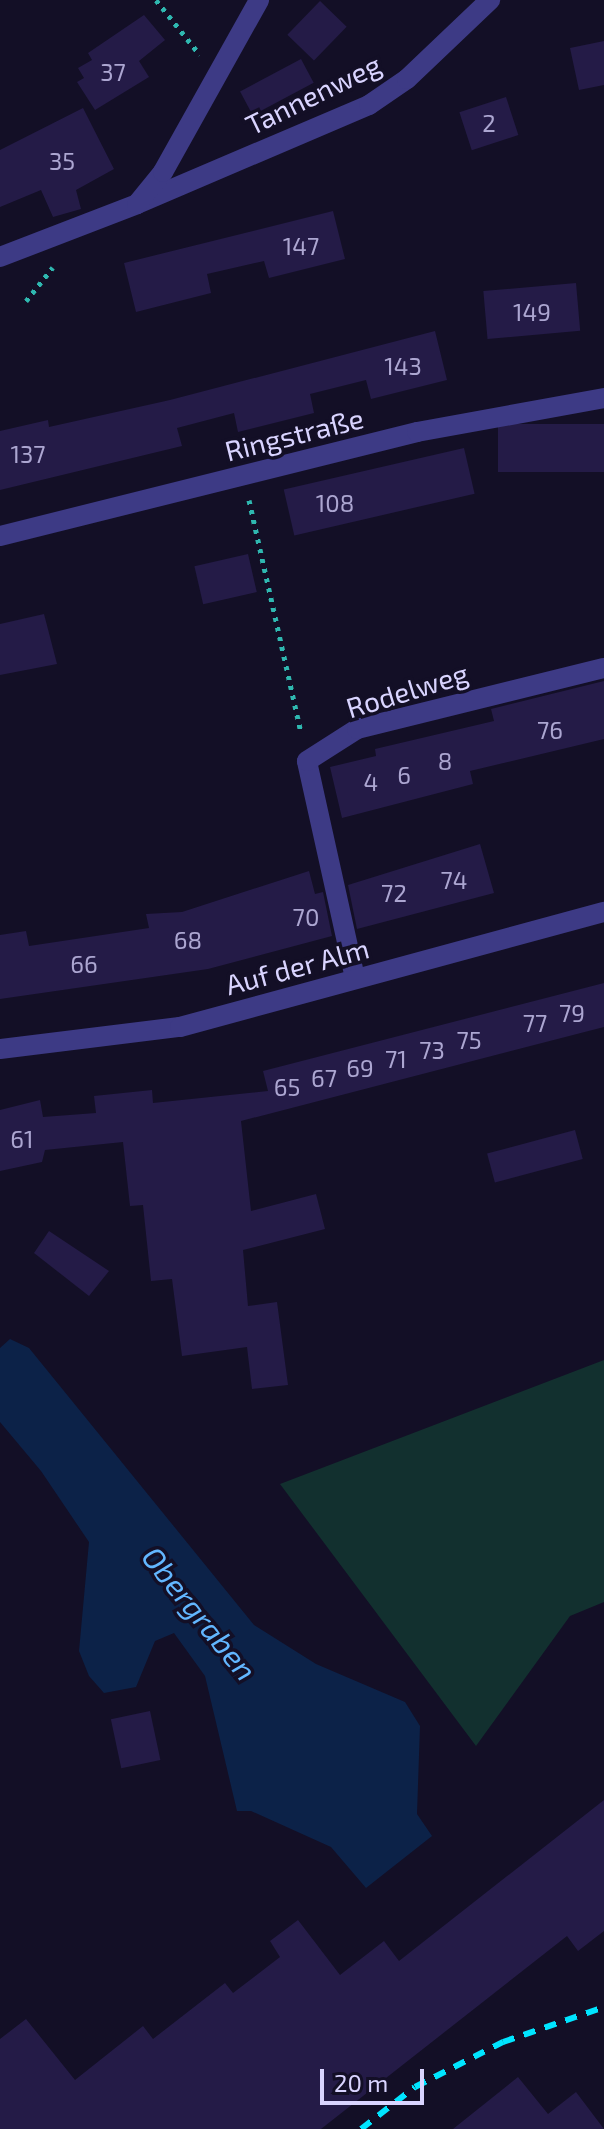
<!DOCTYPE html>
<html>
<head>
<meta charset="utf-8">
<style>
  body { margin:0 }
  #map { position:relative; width:604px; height:2129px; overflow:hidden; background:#130f26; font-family:"Exo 2",sans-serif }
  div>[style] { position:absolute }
  .green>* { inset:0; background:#12302f }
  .water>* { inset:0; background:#0c2248 }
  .building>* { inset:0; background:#241b47; transform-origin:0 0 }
  .path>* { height:5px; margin-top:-2.5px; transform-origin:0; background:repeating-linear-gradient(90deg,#2fb8b0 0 4px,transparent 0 10px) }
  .minor>* { height:20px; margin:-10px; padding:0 10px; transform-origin:10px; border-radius:10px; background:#3d3a85 }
  .rail>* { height:6px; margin-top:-3px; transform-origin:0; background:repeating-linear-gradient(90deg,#00e5ff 0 12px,transparent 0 22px) }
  span { translate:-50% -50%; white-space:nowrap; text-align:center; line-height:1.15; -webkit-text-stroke:7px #130f26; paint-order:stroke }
  .number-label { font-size:24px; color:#aca6d1 }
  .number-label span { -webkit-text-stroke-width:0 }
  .street-label { font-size:28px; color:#d9d4ff }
  .water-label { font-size:30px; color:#62b6ff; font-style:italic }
  .scale { position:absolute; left:320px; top:2069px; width:104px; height:36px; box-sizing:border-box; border:4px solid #d9d4ff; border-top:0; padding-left:10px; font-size:24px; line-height:28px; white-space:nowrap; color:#d9d4ff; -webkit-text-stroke:6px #130f26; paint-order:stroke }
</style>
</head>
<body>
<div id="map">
  <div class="green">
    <i style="clip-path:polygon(604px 1360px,604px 1602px,570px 1616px,476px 1746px,280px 1484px)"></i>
  </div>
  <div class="water">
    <i style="clip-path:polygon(10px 1339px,29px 1348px,254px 1625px,316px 1664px,405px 1702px,420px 1726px,417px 1814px,432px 1836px,366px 1888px,331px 1847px,251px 1811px,237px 1811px,205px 1676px,174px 1633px,155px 1641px,136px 1687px,104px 1693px,89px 1676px,79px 1651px,89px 1542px,41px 1471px,0 1422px,0 1348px)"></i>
  </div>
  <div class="building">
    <i style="left:320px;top:1px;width:37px;height:47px;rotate:44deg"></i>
    <i style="clip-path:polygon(144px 15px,165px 40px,139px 61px,149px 77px,95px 110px,77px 82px,84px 78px,78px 68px,92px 60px,88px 53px)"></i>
    <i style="clip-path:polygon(604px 41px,604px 85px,579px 90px,570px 48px)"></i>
    <i style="left:301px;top:59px;width:27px;height:69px;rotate:62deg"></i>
    <i style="left:506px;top:97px;width:40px;height:49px;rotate:72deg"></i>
    <i style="clip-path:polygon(83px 108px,114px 169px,76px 190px,81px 209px,53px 217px,41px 190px,0 207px,0 150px)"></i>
    <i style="clip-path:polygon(333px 211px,345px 259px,269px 278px,264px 261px,207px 274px,211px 293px,136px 312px,124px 263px)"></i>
    <i style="left:576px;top:283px;width:48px;height:93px;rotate:85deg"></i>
    <i style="clip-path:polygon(435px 331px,447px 380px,371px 399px,366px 380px,310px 394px,314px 413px,238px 432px,234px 413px,177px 428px,182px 446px,0 490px,0 431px,48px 420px,49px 427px,170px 400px)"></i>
    <i style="left:604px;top:424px;width:48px;height:106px;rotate:90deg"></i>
    <i style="left:464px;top:448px;width:47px;height:185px;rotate:77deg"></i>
    <i style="left:248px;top:554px;width:39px;height:55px;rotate:77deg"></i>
    <i style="clip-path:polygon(44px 614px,57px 664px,0 675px,0 624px)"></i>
    <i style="clip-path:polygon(604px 681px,604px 739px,470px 771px,473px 784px,342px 818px,330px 767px,376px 756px,375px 749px,494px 721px,491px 709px)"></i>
    <i style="clip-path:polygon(480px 844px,494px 893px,357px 929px,348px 885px)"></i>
    <i style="clip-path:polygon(309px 871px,315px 894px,323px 892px,332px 936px,208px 969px,0 999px,0 935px,26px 931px,29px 946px,149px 928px,146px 914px,182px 912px)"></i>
    <i style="clip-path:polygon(604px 983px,604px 1027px,241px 1121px,251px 1211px,316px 1194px,325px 1229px,243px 1250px,248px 1306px,277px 1302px,288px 1385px,252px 1389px,247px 1347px,182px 1356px,172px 1279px,151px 1281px,143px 1205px,130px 1206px,123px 1142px,45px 1150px,42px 1162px,0 1171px,0 1110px,40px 1100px,43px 1117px,96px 1113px,94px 1096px,152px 1090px,153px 1103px,268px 1091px,263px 1071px)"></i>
    <i style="left:575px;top:1130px;width:30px;height:91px;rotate:75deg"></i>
    <i style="clip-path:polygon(49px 1231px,109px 1271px,89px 1296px,34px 1253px)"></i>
    <i style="left:150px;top:1711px;width:50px;height:40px;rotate:78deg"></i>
    <i style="clip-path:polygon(604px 1800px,604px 1931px,578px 1951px,567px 1936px,321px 2129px,0 2129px,0 2039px,26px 2019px,75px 2080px,143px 2026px,153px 2039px,225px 1983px,233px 1993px,280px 1957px,270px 1941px,298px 1920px,340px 1975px,384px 1941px,399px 1961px)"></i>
    <i style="clip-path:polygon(518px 2077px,548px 2114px,576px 2092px,604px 2129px,453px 2129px)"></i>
  </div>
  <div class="path">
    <i style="left:156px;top:0;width:70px;rotate:51.3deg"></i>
    <i style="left:26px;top:301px;width:43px;rotate:-51.5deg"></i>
    <i style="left:249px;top:500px;width:238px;rotate:77.4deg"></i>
  </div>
  <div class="minor">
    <i style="left:137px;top:204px;width:252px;rotate:-23.1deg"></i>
    <i style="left:369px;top:105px;width:46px;rotate:-34.4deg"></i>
    <i style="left:407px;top:79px;width:115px;rotate:-43.6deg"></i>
    <i style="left:0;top:257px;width:147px;rotate:-21.1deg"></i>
    <i style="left:137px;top:204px;width:41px;rotate:-50.9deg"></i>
    <i style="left:163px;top:172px;width:197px;rotate:-60.8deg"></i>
    <i style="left:0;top:536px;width:430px;rotate:-14deg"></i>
    <i style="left:417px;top:432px;width:190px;rotate:-10.3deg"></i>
    <i style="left:355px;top:978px;width:222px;rotate:-102.5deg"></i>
    <i style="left:307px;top:761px;width:59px;rotate:-32.6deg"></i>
    <i style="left:357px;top:729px;width:254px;rotate:-13.9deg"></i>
    <i style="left:0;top:1049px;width:181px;rotate:-7deg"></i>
    <i style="left:180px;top:1027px;width:439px;rotate:-15.2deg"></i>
  </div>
  <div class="rail">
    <i style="left:361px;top:2129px;width:68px;rotate:-37.9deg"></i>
    <i style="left:415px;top:2087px;width:99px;rotate:-27.1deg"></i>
    <i style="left:503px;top:2042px;width:107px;rotate:-19.1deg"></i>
  </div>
  <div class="number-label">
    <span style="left:113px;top:72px">37</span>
    <span style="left:489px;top:123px">2</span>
    <span style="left:62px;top:161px">35</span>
    <span style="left:301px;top:246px">147</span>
    <span style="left:532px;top:312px">149</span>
    <span style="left:403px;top:366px">143</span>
    <span style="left:28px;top:454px">137</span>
    <span style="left:335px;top:503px">108</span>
    <span style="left:550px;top:730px">76</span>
    <span style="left:445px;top:761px">8</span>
    <span style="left:404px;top:775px">6</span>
    <span style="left:371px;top:782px">4</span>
    <span style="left:454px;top:880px">74</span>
    <span style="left:394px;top:893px">72</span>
    <span style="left:306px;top:917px">70</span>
    <span style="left:188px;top:940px">68</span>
    <span style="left:84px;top:964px">66</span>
    <span style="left:572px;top:1013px">79</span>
    <span style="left:535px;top:1023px">77</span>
    <span style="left:469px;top:1040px">75</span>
    <span style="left:432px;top:1050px">73</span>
    <span style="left:396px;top:1059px">71</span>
    <span style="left:360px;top:1068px">69</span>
    <span style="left:324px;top:1078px">67</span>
    <span style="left:287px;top:1087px">65</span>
    <span style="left:22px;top:1139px">61</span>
  </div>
  <div class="street-label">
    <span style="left:313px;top:94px;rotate:-26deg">Tannenweg</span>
    <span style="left:294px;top:434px;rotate:-14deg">Ringstraße</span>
    <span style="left:407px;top:690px;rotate:-17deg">Rodelweg</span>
    <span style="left:297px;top:966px;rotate:-15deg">Auf der Alm</span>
  </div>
  <div class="water-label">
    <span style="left:200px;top:1613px;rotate:51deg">Obergraben</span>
  </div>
  <div class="scale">20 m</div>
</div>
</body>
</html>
